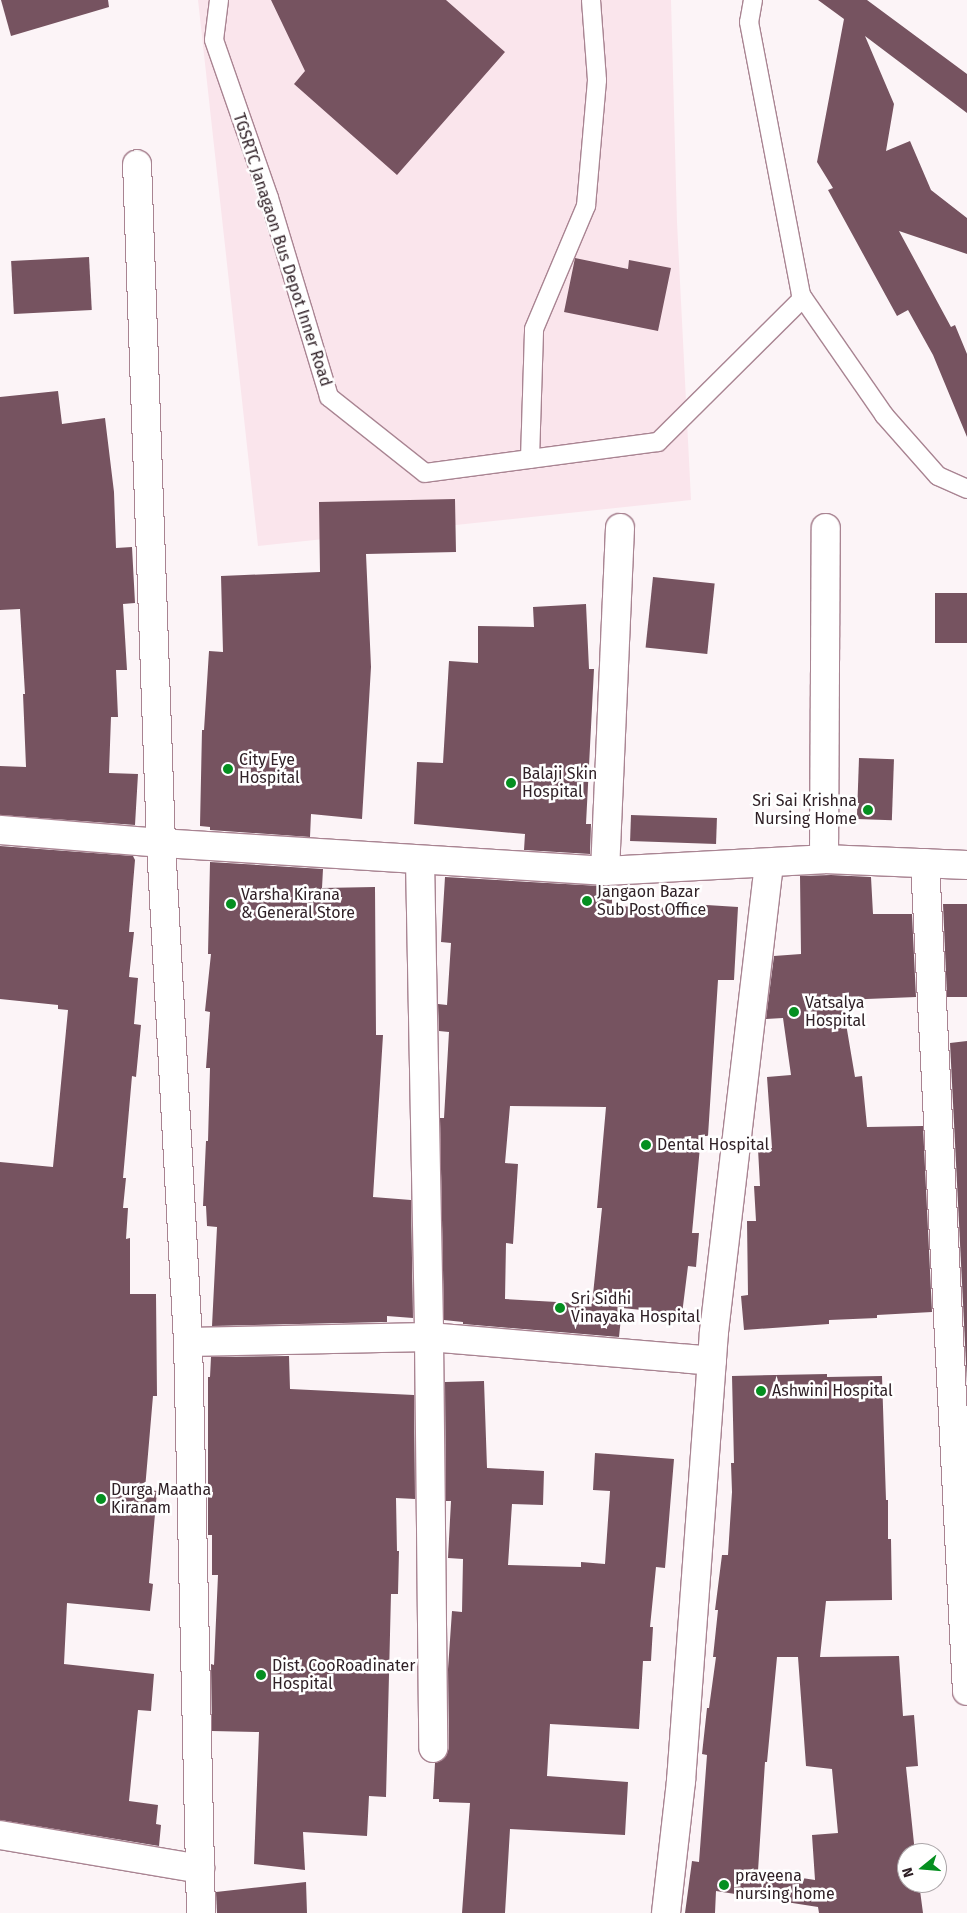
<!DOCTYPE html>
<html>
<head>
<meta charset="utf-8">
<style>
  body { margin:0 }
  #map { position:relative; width:967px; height:1913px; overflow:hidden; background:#fcf4f7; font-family:"Fira Sans",sans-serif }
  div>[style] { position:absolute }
  .built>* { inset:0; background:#fae5ec }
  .building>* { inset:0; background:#765360; transform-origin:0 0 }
  .roads { filter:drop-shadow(1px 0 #a98492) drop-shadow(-1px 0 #a98492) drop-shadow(0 1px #a98492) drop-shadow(0 -1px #a98492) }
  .service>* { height:18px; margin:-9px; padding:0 9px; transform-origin:9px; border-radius:9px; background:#fff }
  .minor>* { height:28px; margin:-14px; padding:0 14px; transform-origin:14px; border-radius:14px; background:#fff }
  .dots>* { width:14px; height:14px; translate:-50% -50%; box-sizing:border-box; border:2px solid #fff; border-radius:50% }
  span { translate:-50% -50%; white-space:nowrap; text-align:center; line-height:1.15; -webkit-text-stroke:5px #fff; paint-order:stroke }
  .street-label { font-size:16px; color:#302127 }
  .poi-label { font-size:16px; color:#302127 }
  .left { translate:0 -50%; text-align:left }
  .right { translate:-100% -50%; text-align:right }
  .north { position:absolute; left:897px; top:1843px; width:50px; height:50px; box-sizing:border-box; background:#fff; border:1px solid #aca6a9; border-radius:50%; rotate:253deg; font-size:14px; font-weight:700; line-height:20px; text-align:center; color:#302127 }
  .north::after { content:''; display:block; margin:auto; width:18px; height:22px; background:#058f20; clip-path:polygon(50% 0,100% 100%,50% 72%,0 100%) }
</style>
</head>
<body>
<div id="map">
  <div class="built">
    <i style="clip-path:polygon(198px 0,671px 0,677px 222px,691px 500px,258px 546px)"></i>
  </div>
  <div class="building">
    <i style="clip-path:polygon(1px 0,108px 0,109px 7px,11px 36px)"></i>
    <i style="clip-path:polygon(271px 0,446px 0,505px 52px,397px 175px,294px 84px,305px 71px)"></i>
    <i style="clip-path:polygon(818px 0,867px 0,967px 74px,967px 113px,865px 36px,894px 104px,886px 151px,910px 141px,931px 190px,967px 218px,967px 254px,899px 231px,951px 327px,955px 325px,967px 354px,967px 437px,933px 355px,908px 310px,897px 316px,828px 190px,833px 188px,817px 162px,844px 19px)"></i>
    <i style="left:89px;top:257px;width:53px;height:78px;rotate:87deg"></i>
    <i style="clip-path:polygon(575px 258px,628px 269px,629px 260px,671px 268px,658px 331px,564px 312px)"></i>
    <i style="clip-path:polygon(58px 391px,62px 424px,105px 418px,114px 492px,116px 548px,132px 547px,135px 603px,123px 604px,127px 670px,116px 670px,118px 717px,111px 717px,109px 773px,138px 774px,135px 825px,0 815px,0 766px,26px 767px,23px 694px,25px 694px,20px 609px,0 610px,0 397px)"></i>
    <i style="clip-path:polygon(455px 499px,456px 552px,366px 554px,371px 667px,362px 819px,311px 814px,310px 837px,210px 830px,210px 827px,200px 826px,202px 730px,204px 730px,209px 651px,223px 652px,221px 576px,320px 572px,319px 502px)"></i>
    <i style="left:653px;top:577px;width:62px;height:71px;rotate:6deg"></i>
    <i style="left:967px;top:593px;width:50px;height:32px;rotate:90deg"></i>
    <i style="clip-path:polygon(586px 604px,589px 669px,594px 669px,586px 824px,591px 824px,590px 854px,524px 850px,525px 834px,414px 824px,417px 762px,443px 763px,449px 661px,478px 663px,478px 626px,534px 627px,533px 607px)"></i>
    <i style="left:859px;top:758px;width:35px;height:61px;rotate:2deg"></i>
    <i style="left:631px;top:815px;width:86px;height:26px;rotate:2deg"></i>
    <i style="clip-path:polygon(0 846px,133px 856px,135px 860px,129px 932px,134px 932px,129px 977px,138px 978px,134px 1024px,141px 1025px,136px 1077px,132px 1076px,123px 1178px,126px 1178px,123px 1208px,128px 1208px,126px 1239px,130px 1238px,130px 1294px,156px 1294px,157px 1396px,153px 1396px,145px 1489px,157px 1491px,149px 1583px,153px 1584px,150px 1611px,67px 1603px,64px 1664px,154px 1674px,151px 1711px,138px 1710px,129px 1801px,158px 1805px,156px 1824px,161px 1825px,159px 1846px,0 1820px,0 1162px,53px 1167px,68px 1010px,58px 1009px,58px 1005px,0 999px)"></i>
    <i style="clip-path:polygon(210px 862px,323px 869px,322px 888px,375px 887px,376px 1035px,383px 1035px,373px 1197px,411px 1200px,413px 1318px,387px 1316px,387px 1322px,212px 1326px,217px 1227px,207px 1226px,206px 1206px,203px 1206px,206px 1141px,208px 1141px,210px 1068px,206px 1068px,210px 1012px,205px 1011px,211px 954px,208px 954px)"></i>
    <i style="clip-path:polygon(831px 875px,871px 877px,873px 914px,912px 914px,916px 997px,842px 1000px,855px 1077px,862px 1076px,867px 1127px,923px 1126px,932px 1312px,877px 1315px,877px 1318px,829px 1320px,829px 1324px,744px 1330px,741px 1296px,748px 1295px,747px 1221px,756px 1221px,754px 1186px,760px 1186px,758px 1149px,772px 1148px,767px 1077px,791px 1075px,783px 1018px,766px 1019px,774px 956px,801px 954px,800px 876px)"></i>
    <i style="clip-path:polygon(evenodd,445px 877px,600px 886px,601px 895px,612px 895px,612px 906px,675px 908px,675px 903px,738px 907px,734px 980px,718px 980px,708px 1136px,701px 1136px,692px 1233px,699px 1233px,696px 1267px,688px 1266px,682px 1314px,622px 1308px,619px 1337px,463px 1324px,463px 1322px,444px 1320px,440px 1118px,444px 1118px,449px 1032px,439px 1031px,438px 1004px,447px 1005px,451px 943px,441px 942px,445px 877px,510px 1106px,606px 1107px,597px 1208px,602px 1208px,592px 1304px,505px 1299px,506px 1243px,513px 1244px,518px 1164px,505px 1163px,510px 1106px)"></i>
    <i style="clip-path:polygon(943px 904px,967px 904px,967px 997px,947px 997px)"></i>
    <i style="clip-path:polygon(967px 1041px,967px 1383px,950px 1043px)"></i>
    <i style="clip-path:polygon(289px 1356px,290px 1389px,414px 1395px,415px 1499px,396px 1498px,397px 1551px,399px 1551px,398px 1594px,391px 1594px,386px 1797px,369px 1796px,367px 1836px,303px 1832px,305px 1870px,254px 1864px,259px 1732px,212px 1731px,211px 1664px,214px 1665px,218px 1575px,212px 1575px,212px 1535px,208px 1535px,208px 1377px,210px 1377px,211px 1357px)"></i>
    <i style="clip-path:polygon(evenodd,827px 1374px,827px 1377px,882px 1376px,886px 1500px,888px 1500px,888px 1539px,891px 1539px,892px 1600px,826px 1601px,820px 1657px,899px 1656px,903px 1716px,914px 1715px,918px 1766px,906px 1767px,915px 1853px,907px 1853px,907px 1883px,919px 1883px,923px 1913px,819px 1913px,818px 1907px,716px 1891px,715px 1913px,685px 1913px,692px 1861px,699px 1862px,707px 1755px,702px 1754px,707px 1708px,709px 1708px,716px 1657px,713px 1657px,718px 1610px,715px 1610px,722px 1555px,728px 1555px,732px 1492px,731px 1463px,734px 1463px,732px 1376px,827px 1374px,777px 1657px,798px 1657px,806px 1766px,832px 1769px,838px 1833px,812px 1835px,815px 1880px,758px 1871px,765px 1762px,767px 1762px,777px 1657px)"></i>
    <i style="clip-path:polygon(484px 1381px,487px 1468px,544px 1471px,543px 1505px,512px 1504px,508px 1565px,581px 1567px,581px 1562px,605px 1564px,610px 1491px,593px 1490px,595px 1453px,674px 1459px,665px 1568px,656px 1567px,650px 1627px,653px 1627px,651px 1661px,643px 1661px,639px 1729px,550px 1724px,547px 1776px,628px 1782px,625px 1835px,510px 1829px,505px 1913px,462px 1913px,470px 1803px,439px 1802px,439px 1799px,433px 1799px,435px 1763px,446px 1756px,449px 1748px,448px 1669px,452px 1611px,462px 1612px,463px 1559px,448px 1558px,451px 1501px,446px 1501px,445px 1382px)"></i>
    <i style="clip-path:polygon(306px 1882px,307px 1913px,217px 1913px,216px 1892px)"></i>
  </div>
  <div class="roads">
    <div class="service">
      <i style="left:219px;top:0;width:40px;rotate:97.1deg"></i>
      <i style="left:214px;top:40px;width:167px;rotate:70.8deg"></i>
      <i style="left:269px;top:198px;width:208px;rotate:73.2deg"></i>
      <i style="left:329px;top:397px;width:122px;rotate:38.4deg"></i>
      <i style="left:425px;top:473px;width:235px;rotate:-7.6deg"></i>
      <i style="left:658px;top:442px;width:204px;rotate:-44.8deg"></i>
      <i style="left:753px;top:0;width:22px;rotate:100deg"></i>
      <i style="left:749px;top:22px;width:278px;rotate:79.2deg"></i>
      <i style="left:801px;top:295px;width:146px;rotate:55.3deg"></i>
      <i style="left:884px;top:415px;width:81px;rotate:48.5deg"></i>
      <i style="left:938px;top:476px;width:32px;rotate:24deg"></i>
      <i style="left:530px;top:459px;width:130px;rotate:-88.2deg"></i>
      <i style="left:534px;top:329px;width:134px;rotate:-67.1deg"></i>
      <i style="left:586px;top:206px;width:126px;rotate:-85deg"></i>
      <i style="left:597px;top:80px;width:80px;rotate:-94.3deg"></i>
    </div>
    <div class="minor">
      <i style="left:620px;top:528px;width:343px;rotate:92.5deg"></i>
      <i style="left:605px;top:871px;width:219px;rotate:-3.1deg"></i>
      <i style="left:824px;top:859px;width:143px;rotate:2.4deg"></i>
      <i style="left:0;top:830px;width:162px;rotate:4.6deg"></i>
      <i style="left:161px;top:843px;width:679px;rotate:-92.02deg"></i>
      <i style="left:824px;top:859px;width:331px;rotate:-89.7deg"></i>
      <i style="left:420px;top:860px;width:477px;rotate:88.9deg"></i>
      <i style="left:429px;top:1337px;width:411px;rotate:89.4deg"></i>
      <i style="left:925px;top:863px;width:829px;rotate:87.1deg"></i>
      <i style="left:188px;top:1342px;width:241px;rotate:-1.2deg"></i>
      <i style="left:429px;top:1337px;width:284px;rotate:4.8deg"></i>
      <i style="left:0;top:1835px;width:203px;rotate:9.6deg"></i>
      <i style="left:201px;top:1913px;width:571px;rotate:-91.3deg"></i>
      <i style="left:188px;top:1342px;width:500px;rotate:-93.1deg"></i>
      <i style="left:161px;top:843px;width:445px;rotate:3.6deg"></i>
      <i style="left:666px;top:1913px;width:133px;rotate:-83.5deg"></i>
      <i style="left:681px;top:1781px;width:450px;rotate:-85.8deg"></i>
      <i style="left:714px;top:1332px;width:472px;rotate:-83.3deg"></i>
    </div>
  </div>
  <div class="dots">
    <i style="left:228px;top:769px;background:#058f20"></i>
    <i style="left:511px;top:783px;background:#058f20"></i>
    <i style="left:868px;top:810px;background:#058f20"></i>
    <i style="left:587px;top:901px;background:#058f20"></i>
    <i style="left:231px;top:904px;background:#058f20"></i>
    <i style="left:794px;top:1012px;background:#058f20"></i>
    <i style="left:646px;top:1145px;background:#058f20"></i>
    <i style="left:560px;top:1308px;background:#058f20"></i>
    <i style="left:761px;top:1391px;background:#058f20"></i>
    <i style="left:101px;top:1499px;background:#058f20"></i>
    <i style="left:261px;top:1675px;background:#058f20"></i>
    <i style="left:724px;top:1885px;background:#058f20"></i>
  </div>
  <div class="street-label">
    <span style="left:282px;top:250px;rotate:72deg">TGSRTC Janagaon Bus Depot Inner Road</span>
  </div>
  <div class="poi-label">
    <span class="left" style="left:239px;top:769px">City Eye<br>Hospital</span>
    <span class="left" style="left:522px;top:783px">Balaji Skin<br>Hospital</span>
    <span class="right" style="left:857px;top:810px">Sri Sai Krishna<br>Nursing Home</span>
    <span class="left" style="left:597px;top:901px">Jangaon Bazar<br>Sub Post Office</span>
    <span class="left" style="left:241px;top:904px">Varsha Kirana<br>&amp; General Store</span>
    <span class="left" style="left:805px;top:1012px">Vatsalya<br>Hospital</span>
    <span class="left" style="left:657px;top:1145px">Dental Hospital</span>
    <span class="left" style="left:571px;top:1308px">Sri Sidhi<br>Vinayaka Hospital</span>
    <span class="left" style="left:772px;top:1391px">Ashwini Hospital</span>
    <span class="left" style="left:111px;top:1499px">Durga Maatha<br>Kiranam</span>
    <span class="left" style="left:272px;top:1675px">Dist. CooRoadinater<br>Hospital</span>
    <span class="left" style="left:735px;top:1885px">praveena<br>nursing home</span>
  </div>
  <div class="north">N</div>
</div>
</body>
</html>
